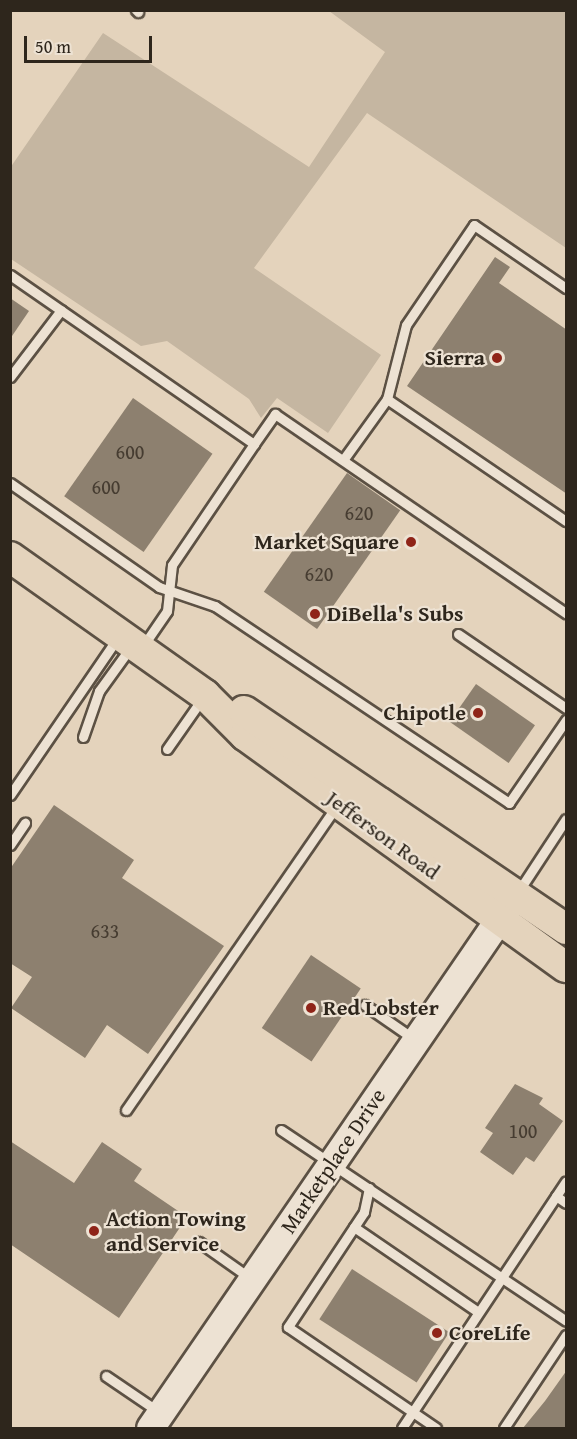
<!DOCTYPE html>
<html>
<head>
<meta charset="utf-8">
<style>
  body { margin:0 }
  #map { position:relative; width:577px; height:1439px; overflow:hidden; background:#e4d3bc; font-family:"Gentium Book Plus",serif }
  div>[style] { position:absolute }
  .green>* { inset:0; background:#c5b6a1 }
  .building>* { inset:0; background:#8d806f; transform-origin:0 0 }
  .roads { filter:drop-shadow(2px 0 #5c5144) drop-shadow(-2px 0 #5c5144) drop-shadow(0 2px #5c5144) drop-shadow(0 -2px #5c5144) }
  .lane>* { height:9px; margin:-4.5px; padding:0 4.5px; transform-origin:4.5px; border-radius:4.5px; background:#ede2d3 }
  .secondary>* { height:27px; margin:-13.5px; padding:0 13.5px; transform-origin:13.5px; border-radius:13.5px; background:#ede2d3 }
  .primary>* { height:30px; margin:-15px; padding:0 15px; transform-origin:15px; border-radius:15px; background:#e4d3bc }
  .dots>* { width:16px; height:16px; translate:-50% -50%; box-sizing:border-box; border:3px solid #ede2d3; border-radius:50% }
  span { translate:-50% -50%; white-space:nowrap; text-align:center; line-height:1.15; -webkit-text-stroke:4.5px #ede2d3; paint-order:stroke }
  .number-label { font-size:20px; color:#463c31 }
  .number-label span { -webkit-text-stroke-width:0 }
  .poi-label { font-size:22px; color:#2e261c; font-weight:700 }
  .right { translate:-100% -50%; text-align:right }
  .left { translate:0 -50%; text-align:left }
  .street-label { font-size:22px; color:#2e261c }
  .frame { position:absolute; inset:0; border:12px solid #2e261c; pointer-events:none }
  .scale { position:absolute; left:24px; top:36px; width:128px; height:27px; box-sizing:border-box; border:3px solid #2e261c; border-top:0; padding-left:8px; font-size:18px; line-height:21px; white-space:nowrap; color:#2e261c; -webkit-text-stroke:4px #ede2d3; paint-order:stroke }
</style>
</head>
<body>
<div id="map">
  <div class="green">
    <i style="clip-path:polygon(329px 11px,566px 11px,566px 248px,367px 113px,254px 268px,381px 355px,328px 433px,277px 398px,261px 418px,249px 399px,167px 341px,141px 346px,11px 259px,10px 168px,103px 33px,309px 167px,385px 52px)"></i>
  </div>
  <div class="building">
    <i style="clip-path:polygon(495px 257px,510px 267px,499px 283px,567px 330px,567px 494px,407px 386px)"></i>
    <i style="clip-path:polygon(10px 298px,29px 311px,10px 339px)"></i>
    <i style="left:133px;top:398px;width:97px;height:120px;rotate:35deg"></i>
    <i style="left:347px;top:473px;width:65px;height:145px;rotate:35deg"></i>
    <i style="left:476px;top:684px;width:72px;height:46px;rotate:35deg"></i>
    <i style="clip-path:polygon(54px 805px,134px 860px,122px 878px,224px 946px,148px 1054px,107px 1025px,85px 1058px,11px 1008px,32px 977px,10px 963px,10px 869px)"></i>
    <i style="left:311px;top:955px;width:60px;height:88px;rotate:34deg"></i>
    <i style="clip-path:polygon(515px 1084px,543px 1098px,539px 1104px,563px 1121px,534px 1162px,526px 1157px,513px 1175px,480px 1152px,493px 1133px,485px 1128px)"></i>
    <i style="clip-path:polygon(10px 1141px,74px 1183px,102px 1142px,142px 1169px,134px 1181px,187px 1217px,119px 1318px,10px 1244px)"></i>
    <i style="left:352px;top:1269px;width:116px;height:60px;rotate:33deg"></i>
    <i style="clip-path:polygon(567px 1370px,567px 1428px,523px 1428px,545px 1401px)"></i>
  </div>
  <div class="roads">
    <div class="lane">
      <i style="left:136px;top:10px;width:3px;rotate:45deg"></i>
      <i style="left:10px;top:275px;width:297px;rotate:34.7deg"></i>
      <i style="left:254px;top:444px;width:37px;rotate:-55deg"></i>
      <i style="left:275px;top:414px;width:353px;rotate:34.4deg"></i>
      <i style="left:10px;top:377px;width:84px;rotate:-52.7deg"></i>
      <i style="left:387px;top:399px;width:76px;rotate:-75.6deg"></i>
      <i style="left:406px;top:325px;width:121px;rotate:-55.8deg"></i>
      <i style="left:474px;top:225px;width:112px;rotate:34.4deg"></i>
      <i style="left:343px;top:460px;width:75px;rotate:-54.2deg"></i>
      <i style="left:387px;top:399px;width:217px;rotate:34.3deg"></i>
      <i style="left:10px;top:483px;width:182px;rotate:34.9deg"></i>
      <i style="left:159px;top:587px;width:59px;rotate:18.7deg"></i>
      <i style="left:215px;top:606px;width:354px;rotate:33.8deg"></i>
      <i style="left:509px;top:803px;width:101px;rotate:-55.5deg"></i>
      <i style="left:458px;top:634px;width:131px;rotate:34.4deg"></i>
      <i style="left:143px;top:646px;width:42px;rotate:-55.6deg"></i>
      <i style="left:167px;top:611px;width:46px;rotate:-83.8deg"></i>
      <i style="left:172px;top:565px;width:146px;rotate:-55.9deg"></i>
      <i style="left:83px;top:737px;width:49px;rotate:-70.8deg"></i>
      <i style="left:99px;top:691px;width:53px;rotate:-54.2deg"></i>
      <i style="left:167px;top:749px;width:61px;rotate:-55deg"></i>
      <i style="left:10px;top:795px;width:189px;rotate:-55.6deg"></i>
      <i style="left:10px;top:845px;width:27px;rotate:-56deg"></i>
      <i style="left:518px;top:892px;width:87px;rotate:-56.7deg"></i>
      <i style="left:365px;top:1005px;width:60px;rotate:34.8deg"></i>
      <i style="left:126px;top:1110px;width:371px;rotate:-55.3deg"></i>
      <i style="left:281px;top:1130px;width:343px;rotate:33.8deg"></i>
      <i style="left:369px;top:1188px;width:25px;rotate:102deg"></i>
      <i style="left:364px;top:1212px;width:138px;rotate:123.5deg"></i>
      <i style="left:288px;top:1327px;width:179px;rotate:34.3deg"></i>
      <i style="left:556px;top:1196px;width:12px;rotate:35deg"></i>
      <i style="left:354px;top:1227px;width:150px;rotate:34.4deg"></i>
      <i style="left:199px;top:1242px;width:62px;rotate:35.2deg"></i>
      <i style="left:106px;top:1376px;width:64px;rotate:34.2deg"></i>
      <i style="left:402px;top:1428px;width:296px;rotate:-56.4deg"></i>
      <i style="left:504px;top:1428px;width:112px;rotate:-56.3deg"></i>
    </div>
    <div class="secondary">
      <i style="left:150px;top:1428px;width:640px;rotate:-55.57deg"></i>
    </div>
    <div class="primary">
      <i style="left:10px;top:557px;width:239px;rotate:35.3deg"></i>
      <i style="left:205px;top:695px;width:57px;rotate:45deg"></i>
      <i style="left:245px;top:735px;width:396px;rotate:35.9deg"></i>
      <i style="left:244px;top:711px;width:389px;rotate:34.1deg"></i>
    </div>
  </div>
  <div class="dots">
    <i style="left:497px;top:358px;background:#8f2418"></i>
    <i style="left:411px;top:542px;background:#8f2418"></i>
    <i style="left:315px;top:614px;background:#8f2418"></i>
    <i style="left:478px;top:713px;background:#8f2418"></i>
    <i style="left:311px;top:1008px;background:#8f2418"></i>
    <i style="left:94px;top:1231px;background:#8f2418"></i>
    <i style="left:437px;top:1333px;background:#8f2418"></i>
  </div>
  <div class="number-label">
    <span style="left:130px;top:451px">600</span>
    <span style="left:106px;top:486px">600</span>
    <span style="left:359px;top:512px">620</span>
    <span style="left:319px;top:573px">620</span>
    <span style="left:105px;top:930px">633</span>
    <span style="left:523px;top:1130px">100</span>
  </div>
  <div class="poi-label">
    <span class="right" style="left:485px;top:358px">Sierra</span>
    <span class="right" style="left:399px;top:542px">Market Square</span>
    <span class="left" style="left:327px;top:614px">DiBella's Subs</span>
    <span class="right" style="left:466px;top:713px">Chipotle</span>
    <span class="left" style="left:323px;top:1008px">Red Lobster</span>
    <span class="left" style="left:106px;top:1231px">Action Towing<br>and Service</span>
    <span class="left" style="left:449px;top:1333px">CoreLife</span>
  </div>
  <div class="street-label">
    <span style="left:383px;top:835px;rotate:36deg">Jefferson Road</span>
    <span style="left:333px;top:1161px;rotate:-56deg">Marketplace Drive</span>
  </div>
  <div class="frame"></div>
  <div class="scale">50 m</div>
</div>
</body>
</html>
